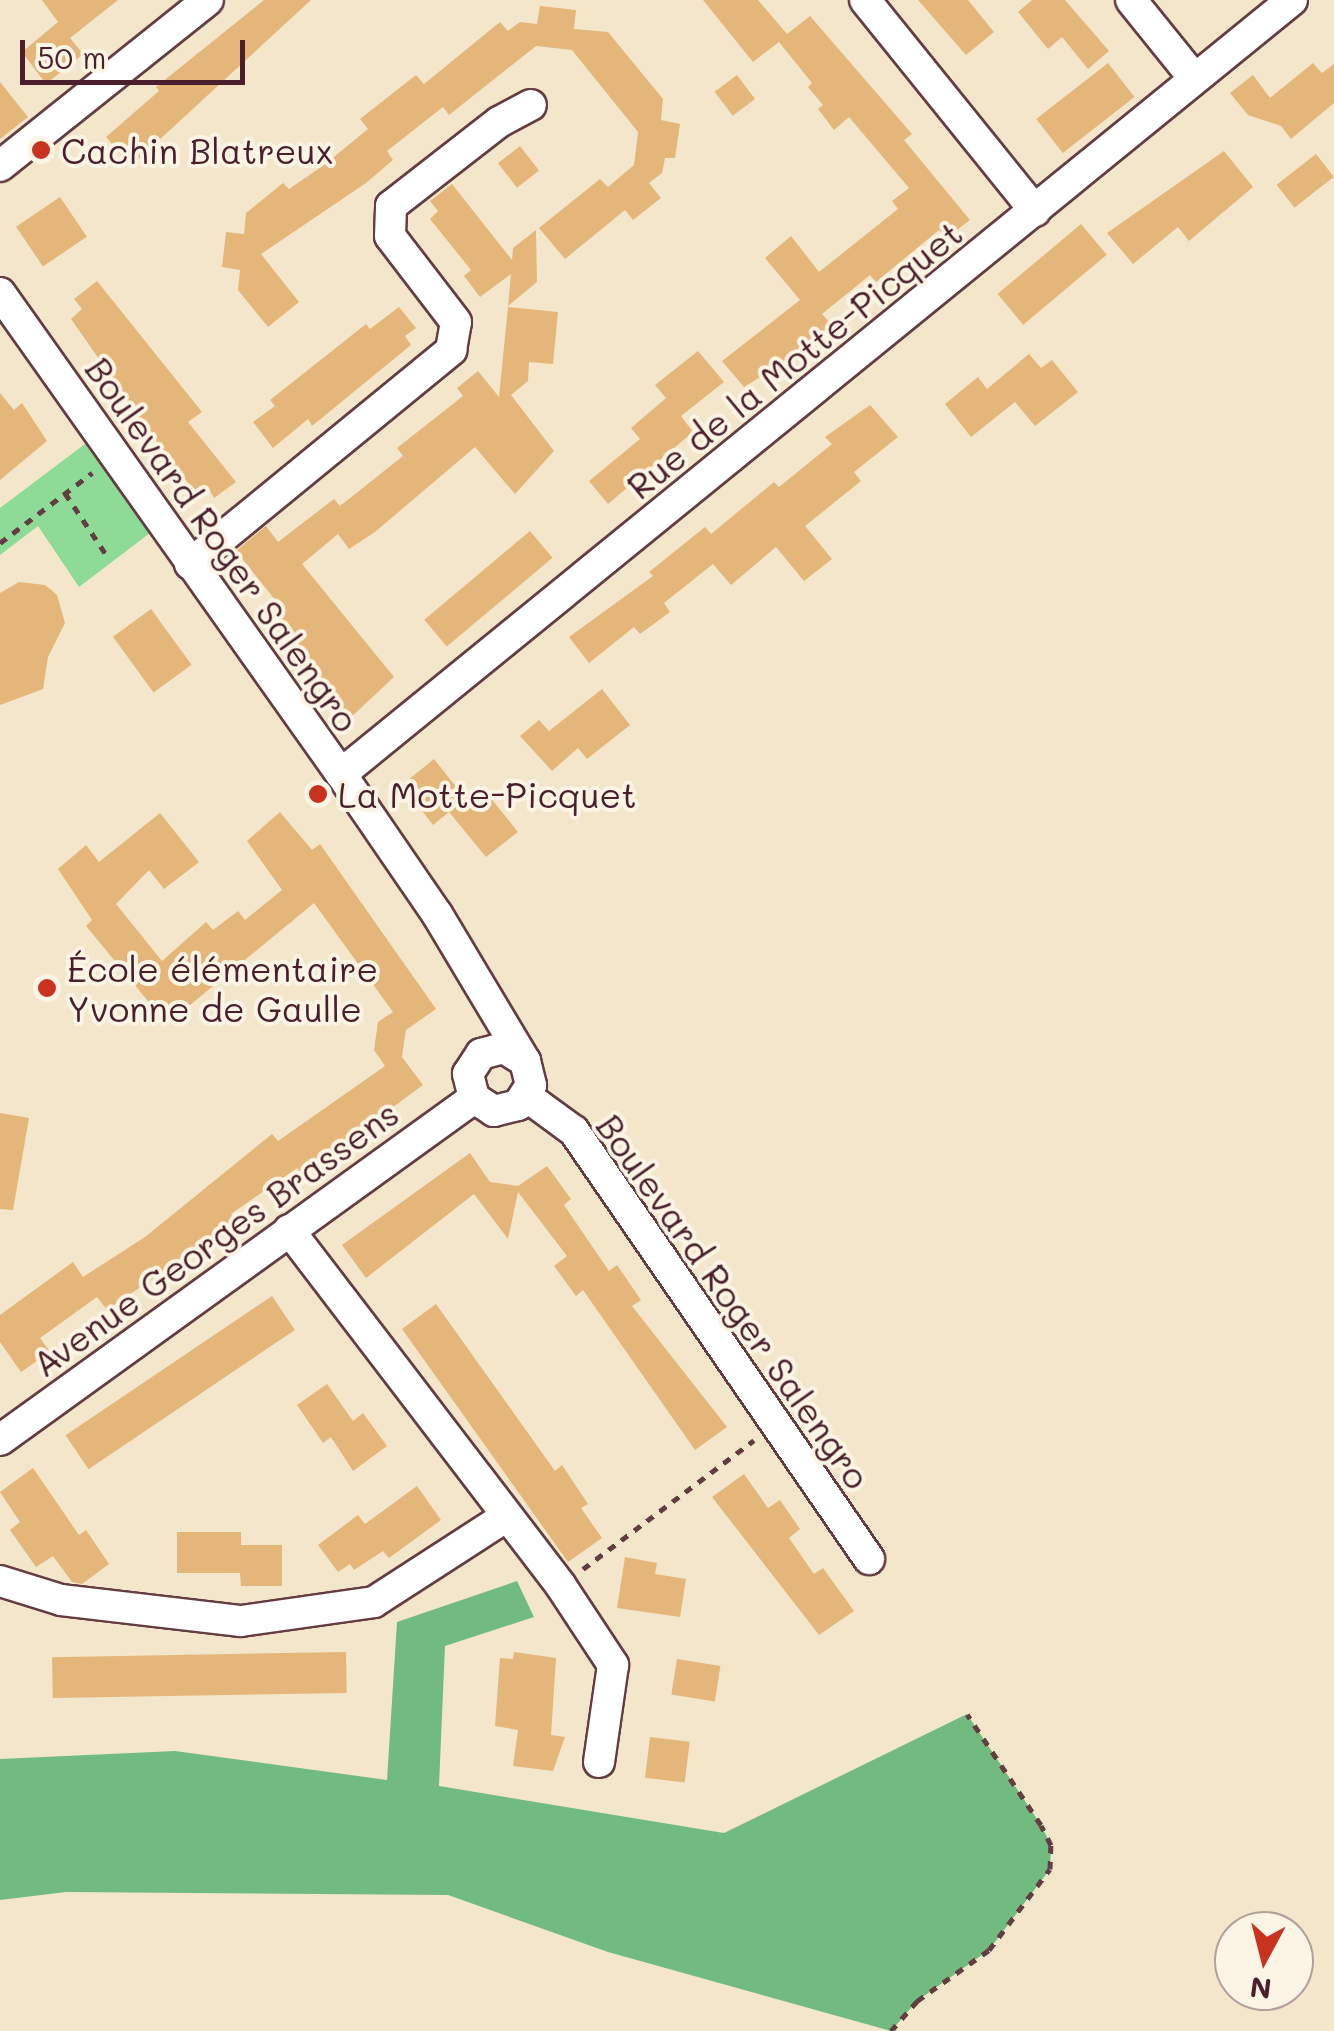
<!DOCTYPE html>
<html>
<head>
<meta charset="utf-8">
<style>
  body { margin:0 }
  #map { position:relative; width:1334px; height:2031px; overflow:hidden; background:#f4e6cb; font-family:Mali,sans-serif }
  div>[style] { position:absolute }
  .green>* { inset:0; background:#8edb98 }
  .forest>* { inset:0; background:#72bb80 }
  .building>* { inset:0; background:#e5b679; transform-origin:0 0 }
  .path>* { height:5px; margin-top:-2.5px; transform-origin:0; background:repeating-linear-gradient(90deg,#643d43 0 8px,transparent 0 16px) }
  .roads { filter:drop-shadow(2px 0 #643d43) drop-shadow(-2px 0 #643d43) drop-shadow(0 2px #643d43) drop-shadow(0 -2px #643d43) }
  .minor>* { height:30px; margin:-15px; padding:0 15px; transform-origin:15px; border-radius:15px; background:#fff }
  .dots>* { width:28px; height:28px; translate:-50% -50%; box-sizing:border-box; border:5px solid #fcf5e5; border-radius:50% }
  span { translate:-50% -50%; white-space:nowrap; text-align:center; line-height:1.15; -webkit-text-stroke:8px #fcf5e5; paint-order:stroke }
  .poi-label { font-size:35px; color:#4a1f2b }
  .left { translate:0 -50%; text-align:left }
  .street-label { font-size:35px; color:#4a1f2b }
  .north { position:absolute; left:1214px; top:1911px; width:100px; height:100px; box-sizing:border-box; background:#fcf5e5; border:2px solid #b59f9b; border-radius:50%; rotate:187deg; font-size:28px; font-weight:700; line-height:40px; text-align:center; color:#4a1f2b }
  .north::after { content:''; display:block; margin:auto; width:35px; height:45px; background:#c8321e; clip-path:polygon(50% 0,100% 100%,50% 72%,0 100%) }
  .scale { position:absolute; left:20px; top:40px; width:225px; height:45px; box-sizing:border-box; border:5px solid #4a1f2b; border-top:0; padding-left:12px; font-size:30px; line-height:35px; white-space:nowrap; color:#4a1f2b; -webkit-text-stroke:8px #fcf5e5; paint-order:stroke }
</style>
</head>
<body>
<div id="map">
  <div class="green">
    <i style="clip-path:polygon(85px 444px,150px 533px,79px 587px,38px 526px,0 555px,0 508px)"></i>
  </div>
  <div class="forest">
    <i style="clip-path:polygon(517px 1581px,534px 1617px,445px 1646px,439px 1786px,724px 1833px,967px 1714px,1041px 1825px,1051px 1845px,1050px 1869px,989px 1950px,917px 2001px,891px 2031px,608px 1952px,448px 1895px,66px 1892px,0 1900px,0 1759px,175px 1751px,387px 1780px,397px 1622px)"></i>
  </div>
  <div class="building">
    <i style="clip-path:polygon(42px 0,118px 0,70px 38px,83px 54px,46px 84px,22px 52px,58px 22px)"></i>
    <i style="clip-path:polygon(264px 0,311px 0,131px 166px,106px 137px,159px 91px,156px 87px)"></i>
    <i style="clip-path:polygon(703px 0,758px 0,787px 34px,810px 16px,912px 134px,904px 140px,970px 220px,946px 238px,939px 230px,876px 282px,870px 275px,822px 314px,831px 324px,800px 353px,744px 387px,722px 361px,800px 300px,765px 258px,791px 236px,819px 272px,898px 209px,892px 201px,909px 188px,849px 117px,834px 130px,818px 109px,823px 105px,808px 87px,812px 83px,779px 42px,753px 62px)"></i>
    <i style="clip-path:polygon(918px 0,968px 0,994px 32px,966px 55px)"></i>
    <i style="clip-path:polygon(1032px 0,1065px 0,1109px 51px,1088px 69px,1062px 37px,1048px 49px,1018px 12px)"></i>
    <i style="clip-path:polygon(540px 6px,576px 10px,574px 29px,608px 32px,663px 99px,661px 120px,680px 124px,675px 158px,665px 158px,662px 173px,649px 183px,661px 198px,633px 220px,625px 210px,565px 259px,539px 228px,600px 179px,608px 187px,634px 165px,638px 132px,572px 50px,536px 46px,449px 115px,443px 107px,387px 151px,393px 160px,366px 183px,261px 254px,299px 302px,268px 327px,238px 290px,240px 270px,222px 267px,226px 232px,244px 234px,246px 213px,283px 183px,289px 189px,324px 165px,368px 129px,360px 119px,416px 75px,424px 84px,500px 22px,508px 31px,520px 22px,537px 24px)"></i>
    <i style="left:1108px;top:63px;width:43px;height:91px;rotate:52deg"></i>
    <i style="clip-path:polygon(1313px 63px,1322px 73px,1334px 64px,1334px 103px,1291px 139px,1281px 126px,1248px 115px,1230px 93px,1253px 75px,1270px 98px)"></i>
    <i style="left:737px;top:75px;width:30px;height:28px;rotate:53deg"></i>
    <i style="clip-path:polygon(0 82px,28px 117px,0 139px)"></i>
    <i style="left:520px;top:146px;width:31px;height:28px;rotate:52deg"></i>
    <i style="clip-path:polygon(1224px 151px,1253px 187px,1189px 241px,1178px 227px,1133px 264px,1107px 233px)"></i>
    <i style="left:1316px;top:154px;width:29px;height:50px;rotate:52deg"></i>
    <i style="clip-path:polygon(452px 184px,512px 260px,513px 248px,536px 230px,537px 282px,508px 306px,511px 274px,480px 297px,464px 276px,471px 270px,430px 219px,438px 211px,430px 201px)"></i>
    <i style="left:60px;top:197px;width:48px;height:53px;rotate:56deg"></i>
    <i style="left:1081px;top:224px;width:40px;height:109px;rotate:50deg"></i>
    <i style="clip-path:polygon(97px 281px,202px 412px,188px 422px,236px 482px,214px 498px,208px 487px,198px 495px,174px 466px,71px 319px,82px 309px,74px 299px)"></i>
    <i style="clip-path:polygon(399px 307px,416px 328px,405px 336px,411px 345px,312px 426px,308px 419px,273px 448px,253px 422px,275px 406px,270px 400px,366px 324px,370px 329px)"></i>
    <i style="clip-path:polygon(508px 307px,558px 312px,553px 364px,529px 362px,528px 381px,511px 395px,554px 451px,515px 494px,475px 447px,375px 532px,349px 549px,338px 534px,302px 564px,394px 677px,349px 719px,279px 615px,284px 611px,236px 551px,266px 526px,278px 542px,334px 499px,340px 506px,403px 456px,397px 448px,463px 396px,457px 388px,478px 371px,499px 397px)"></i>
    <i style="clip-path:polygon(698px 351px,724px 382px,681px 416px,693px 432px,608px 504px,589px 481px,640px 439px,631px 428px,666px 398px,655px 385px)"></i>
    <i style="clip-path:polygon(1029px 354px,1041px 368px,1052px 360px,1078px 392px,1035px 426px,1015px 402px,971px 437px,945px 404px,978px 377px,987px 389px)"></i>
    <i style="clip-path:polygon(0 393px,14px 410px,22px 403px,47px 441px,0 480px)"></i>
    <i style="clip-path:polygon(870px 405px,898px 437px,854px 472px,861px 481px,805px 526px,832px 559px,804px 581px,776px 547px,731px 585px,713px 564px,664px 603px,670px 612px,640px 634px,634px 627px,589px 663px,569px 637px,653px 576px,649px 572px,705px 527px,711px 534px,774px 482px,779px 487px,832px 444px,825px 437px)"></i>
    <i style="left:530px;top:531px;width:35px;height:138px;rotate:50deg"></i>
    <i style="clip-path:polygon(19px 582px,45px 585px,57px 595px,65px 623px,48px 657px,43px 689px,0 705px,0 593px)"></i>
    <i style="left:151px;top:609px;width:69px;height:47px;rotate:54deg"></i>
    <i style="clip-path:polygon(602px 689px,630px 725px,587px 759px,578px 748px,552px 771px,520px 736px,539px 720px,549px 731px)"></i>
    <i style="clip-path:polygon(434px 759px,465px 798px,481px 786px,518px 832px,486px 857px,449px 812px,433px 825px,402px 785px)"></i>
    <i style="clip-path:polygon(280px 812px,312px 850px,320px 844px,436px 1009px,406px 1030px,404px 1042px,402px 1057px,423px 1085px,302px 1174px,297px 1168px,231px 1214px,236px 1222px,107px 1310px,97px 1297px,40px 1338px,50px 1352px,21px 1372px,0 1342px,0 1315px,73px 1262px,83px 1277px,145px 1237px,272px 1134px,278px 1141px,385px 1066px,374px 1050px,378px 1022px,393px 1012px,314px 903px,167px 1024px,86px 926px,92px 920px,58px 869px,86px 845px,99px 862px,160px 813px,199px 862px,164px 889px,149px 870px,116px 904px,162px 961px,206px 922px,213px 930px,238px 911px,245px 920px,282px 890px,247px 841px)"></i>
    <i style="clip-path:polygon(0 1113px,29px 1118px,13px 1210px,0 1209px)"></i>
    <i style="clip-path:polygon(470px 1153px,490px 1182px,518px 1186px,547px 1166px,571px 1199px,564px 1205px,609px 1271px,617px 1265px,641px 1300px,632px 1306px,727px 1427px,695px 1450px,583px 1290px,576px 1296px,554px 1266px,567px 1256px,518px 1192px,508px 1239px,474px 1194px,366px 1278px,342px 1245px)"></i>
    <i style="left:272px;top:1296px;width:41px;height:249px;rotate:56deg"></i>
    <i style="clip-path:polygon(436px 1304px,555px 1471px,562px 1465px,588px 1504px,581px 1508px,602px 1538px,568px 1562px,402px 1329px)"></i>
    <i style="clip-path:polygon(327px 1384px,353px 1421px,363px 1413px,387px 1446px,353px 1471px,331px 1437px,323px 1443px,297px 1405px)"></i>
    <i style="clip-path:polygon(33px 1468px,79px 1535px,86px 1530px,109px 1564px,82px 1584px,72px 1582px,53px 1556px,36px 1567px,10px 1530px,20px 1522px,0 1492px)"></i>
    <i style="clip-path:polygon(744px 1474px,768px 1508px,780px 1500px,800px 1529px,789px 1538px,814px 1574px,823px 1568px,854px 1611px,819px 1635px,712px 1497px)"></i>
    <i style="clip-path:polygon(417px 1486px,441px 1520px,389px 1558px,383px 1551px,354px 1570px,350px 1564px,338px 1572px,318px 1545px,358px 1515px,365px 1524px)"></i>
    <i style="clip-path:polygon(177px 1532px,241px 1532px,241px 1545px,282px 1545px,282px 1586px,241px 1586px,240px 1573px,177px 1573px)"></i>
    <i style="clip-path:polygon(625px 1557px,657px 1563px,655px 1574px,686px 1579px,680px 1617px,617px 1608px)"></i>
    <i style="left:346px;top:1652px;width:41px;height:294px;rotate:89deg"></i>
    <i style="clip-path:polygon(514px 1652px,556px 1658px,551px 1735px,565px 1737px,553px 1771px,513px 1766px,518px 1730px,495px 1726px,500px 1658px,513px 1659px)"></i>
    <i style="left:677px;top:1659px;width:44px;height:36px;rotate:9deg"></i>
    <i style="left:650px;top:1737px;width:40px;height:41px;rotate:7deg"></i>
  </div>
  <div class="path">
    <i style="left:65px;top:493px;width:79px;rotate:56.3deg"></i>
    <i style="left:0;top:543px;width:116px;rotate:-37.3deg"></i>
    <i style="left:583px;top:1569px;width:214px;rotate:-37deg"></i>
    <i style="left:891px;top:2031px;width:40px;rotate:-49deg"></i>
    <i style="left:917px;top:2001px;width:88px;rotate:-35.3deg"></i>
    <i style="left:989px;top:1950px;width:101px;rotate:-53deg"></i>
    <i style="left:1050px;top:1869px;width:24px;rotate:-88deg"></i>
    <i style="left:1051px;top:1845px;width:22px;rotate:-117deg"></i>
    <i style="left:1041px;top:1825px;width:133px;rotate:-123.7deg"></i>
  </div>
  <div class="roads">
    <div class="minor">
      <i style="left:865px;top:0;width:271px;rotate:51.1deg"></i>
      <i style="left:1131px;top:0;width:100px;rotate:51.1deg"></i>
      <i style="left:0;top:166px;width:266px;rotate:-38.6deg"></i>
      <i style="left:0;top:293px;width:590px;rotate:54.67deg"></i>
      <i style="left:341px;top:774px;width:170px;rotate:55.6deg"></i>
      <i style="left:437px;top:914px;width:171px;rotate:59.1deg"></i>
      <i style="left:525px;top:1061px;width:25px;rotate:76deg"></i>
      <i style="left:531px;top:1085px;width:24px;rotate:123deg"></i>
      <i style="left:518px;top:1105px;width:25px;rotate:166deg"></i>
      <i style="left:494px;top:1111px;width:24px;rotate:-147deg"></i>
      <i style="left:474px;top:1098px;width:25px;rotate:-104deg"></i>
      <i style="left:468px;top:1074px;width:24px;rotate:-57deg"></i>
      <i style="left:481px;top:1054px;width:24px;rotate:-15deg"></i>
      <i style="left:504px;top:1048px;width:25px;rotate:32deg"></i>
      <i style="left:190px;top:564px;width:338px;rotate:-39.3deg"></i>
      <i style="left:451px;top:350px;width:28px;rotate:-80deg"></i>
      <i style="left:456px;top:322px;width:108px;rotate:-127.5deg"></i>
      <i style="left:390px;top:236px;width:30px;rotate:-88deg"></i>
      <i style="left:391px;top:206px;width:137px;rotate:-37.9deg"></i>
      <i style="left:499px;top:122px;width:36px;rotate:-28deg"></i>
      <i style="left:341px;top:774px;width:1226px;rotate:-39.14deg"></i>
      <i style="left:526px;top:1096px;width:59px;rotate:36.1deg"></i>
      <i style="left:574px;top:1131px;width:520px;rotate:55.42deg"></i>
      <i style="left:289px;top:1230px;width:448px;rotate:52.6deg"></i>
      <i style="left:561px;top:1586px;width:95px;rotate:56.6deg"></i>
      <i style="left:613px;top:1665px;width:98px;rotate:98.2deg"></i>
      <i style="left:0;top:1440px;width:584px;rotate:-35.81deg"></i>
      <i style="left:0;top:1581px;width:64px;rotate:17.3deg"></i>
      <i style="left:61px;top:1600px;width:181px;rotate:6.7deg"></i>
      <i style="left:241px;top:1621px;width:134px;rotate:-8.1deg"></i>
      <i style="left:374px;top:1602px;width:158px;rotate:-32.9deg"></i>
    </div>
  </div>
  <div class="dots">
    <i style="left:41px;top:150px;background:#c8321e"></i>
    <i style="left:318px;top:794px;background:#c8321e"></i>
    <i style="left:47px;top:988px;background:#c8321e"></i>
  </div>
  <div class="poi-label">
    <span class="left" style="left:61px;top:150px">Cachin Blatreux</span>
    <span class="left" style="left:338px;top:794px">La Motte-Picquet</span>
    <span class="left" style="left:67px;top:988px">École élémentaire<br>Yvonne de Gaulle</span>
  </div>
  <div class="street-label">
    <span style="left:794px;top:359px;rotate:-39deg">Rue de la Motte-Picquet</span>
    <span style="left:223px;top:544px;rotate:55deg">Boulevard Roger Salengro</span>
    <span style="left:215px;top:1238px;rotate:-36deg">Avenue Georges Brassens</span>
    <span style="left:734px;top:1301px;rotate:55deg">Boulevard Roger Salengro</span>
  </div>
  <div class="north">N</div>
  <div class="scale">50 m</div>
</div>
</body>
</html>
